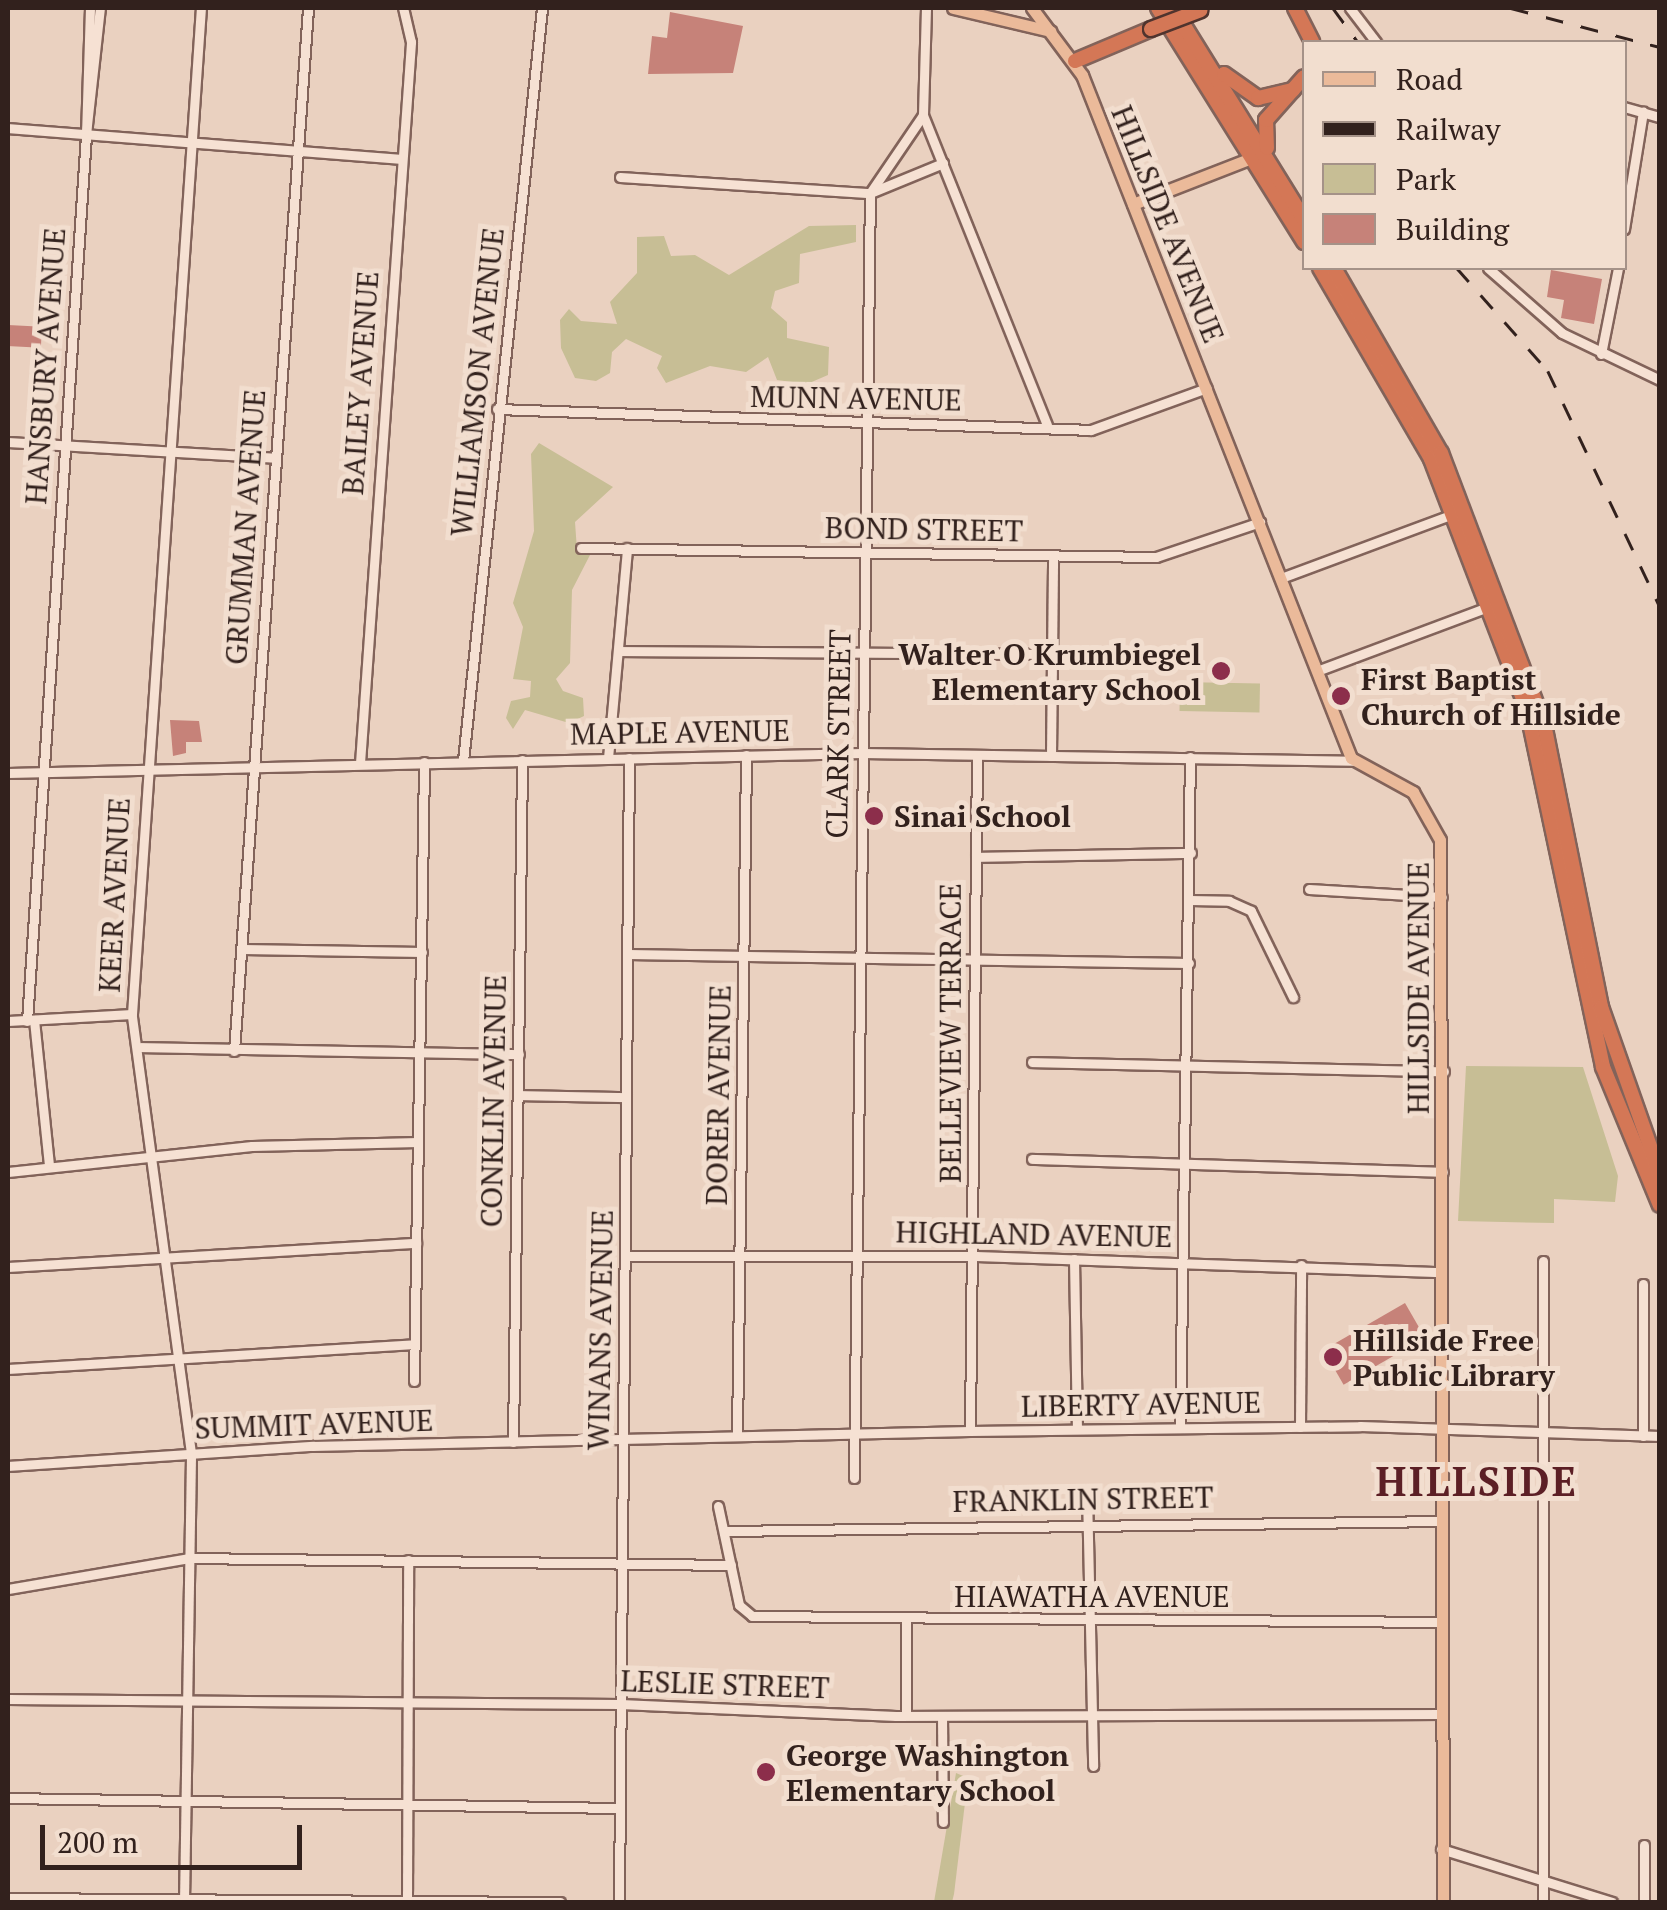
<!DOCTYPE html>
<html>
<head>
<meta charset="utf-8">
<style>
  body { margin:0 }
  #map { position:relative; width:1667px; height:1910px; overflow:hidden; background:#ead1c0; font-family:"PT Serif",serif }
  div>[style] { position:absolute }
  .green>* { inset:0; background:#c7be95; transform-origin:0 0 }
  .building>* { inset:0; background:#c68279; transform-origin:0 0 }
  .roads { filter:drop-shadow(2px 0 #82635a) drop-shadow(-2px 0 #82635a) drop-shadow(0 2px #82635a) drop-shadow(0 -2px #82635a) }
  .minor>* { height:9px; margin:-4.5px; padding:0 4.5px; transform-origin:4.5px; border-radius:4.5px; background:#f6e1d3 }
  .major>* { height:11px; margin:-5.5px; padding:0 5.5px; transform-origin:5.5px; border-radius:5.5px; background:#ebba9a }
  .highway>* { height:14px; margin:-7px; padding:0 7px; transform-origin:7px; border-radius:7px; background:#d47756 }
  .rail>* { height:2.5px; margin-top:-1.25px; transform-origin:0; background:repeating-linear-gradient(90deg,#32211d 0 18px,transparent 0 36px) }
  .bridges { filter:drop-shadow(2px 0 #50342e) drop-shadow(-2px 0 #50342e) drop-shadow(0 2px #50342e) drop-shadow(0 -2px #50342e) }
  .highway-bridge>* { height:14px; margin:-7px; padding:0 7px; transform-origin:7px; border-radius:7px; background:#d47756 }
  .dots>* { width:28px; height:28px; translate:-50% -50%; box-sizing:border-box; border:5px solid #f2decf; border-radius:50% }
  span { translate:-50% -50%; white-space:nowrap; text-align:center; line-height:1.15; -webkit-text-stroke:10px #f2decf; paint-order:stroke }
  .street-label { font-size:30px; color:#32211d }
  .poi-label { font-size:30px; color:#32211d; font-weight:700 }
  .right { translate:-100% -50%; text-align:right }
  .left { translate:0 -50%; text-align:left }
  .district-label { font-size:40px; color:#5c1f25; font-weight:700; letter-spacing:2.5px }
  .frame { position:absolute; inset:0; border:10px solid #32211d; pointer-events:none }
  .legend { position:absolute; left:1302px; top:40px; width:325px; height:230px; box-sizing:border-box; background:#f2decf; border:2px solid #a59288; margin:0; padding:12px 18px; list-style:none; font-size:30px; color:#32211d }
  .legend li { display:flex; align-items:center; gap:20px; height:50px }
  .legend b { width:50px; border:2px solid #a59288 }
  .scale { position:absolute; left:40px; top:1825px; width:262px; height:45px; box-sizing:border-box; border:5px solid #32211d; border-top:0; padding-left:12px; font-size:30px; line-height:35px; white-space:nowrap; color:#32211d; -webkit-text-stroke:8px #f2decf; paint-order:stroke }
</style>
</head>
<body>
<div id="map">
  <div class="green">
    <i style="clip-path:polygon(856px 225px,856px 242px,800px 254px,799px 283px,775px 291px,771px 308px,787px 322px,787px 338px,829px 347px,828px 375px,807px 384px,777px 380px,768px 357px,746px 372px,710px 366px,666px 383px,657px 368px,662px 356px,626px 339px,612px 352px,610px 373px,596px 381px,575px 378px,561px 348px,560px 320px,569px 309px,581px 321px,617px 324px,610px 302px,637px 273px,637px 237px,664px 236px,671px 256px,695px 255px,729px 275px,809px 226px)"></i>
    <i style="clip-path:polygon(539px 443px,613px 487px,575px 522px,577px 550px,590px 555px,572px 590px,570px 663px,556px 679px,563px 691px,583px 698px,584px 716px,569px 723px,525px 710px,513px 729px,506px 718px,511px 701px,530px 697px,531px 681px,513px 679px,523px 627px,513px 603px,534px 531px,531px 454px)"></i>
    <i style="left:1180px;top:682px;width:80px;height:29px;rotate:1deg"></i>
    <i style="clip-path:polygon(1466px 1066px,1583px 1067px,1618px 1176px,1615px 1202px,1554px 1199px,1554px 1223px,1458px 1221px)"></i>
    <i style="clip-path:polygon(956px 1773px,968px 1778px,954px 1894px,952px 1902px,934px 1902px)"></i>
  </div>
  <div class="building">
    <i style="clip-path:polygon(670px 12px,743px 26px,733px 73px,648px 74px,652px 36px,667px 38px)"></i>
    <i style="clip-path:polygon(1551px 270px,1602px 279px,1594px 324px,1561px 318px,1564px 300px,1547px 297px)"></i>
    <i style="left:8px;top:325px;width:34px;height:21px;rotate:3deg"></i>
    <i style="clip-path:polygon(170px 720px,199px 721px,202px 742px,186px 742px,186px 753px,173px 756px)"></i>
    <i style="left:1405px;top:1303px;width:40px;height:94px;rotate:60deg"></i>
  </div>
  <div class="roads">
    <div class="minor">
      <i style="left:90px;top:8px;width:126px;rotate:91.8deg"></i>
      <i style="left:86px;top:134px;width:127px;rotate:-83.7deg"></i>
      <i style="left:1350px;top:8px;width:43px;rotate:52.6deg"></i>
      <i style="left:1624px;top:107px;width:37px;rotate:16deg"></i>
      <i style="left:923px;top:115px;width:334px;rotate:68.2deg"></i>
      <i style="left:8px;top:128px;width:394px;rotate:4.5deg"></i>
      <i style="left:620px;top:177px;width:251px;rotate:3.7deg"></i>
      <i style="left:870px;top:193px;width:79px;rotate:-22.3deg"></i>
      <i style="left:1624px;top:229px;width:119px;rotate:-80.8deg"></i>
      <i style="left:1488px;top:268px;width:98px;rotate:41.3deg"></i>
      <i style="left:1562px;top:333px;width:109px;rotate:25.6deg"></i>
      <i style="left:1601px;top:354px;width:88px;rotate:-78.8deg"></i>
      <i style="left:497px;top:409px;width:594px;rotate:2.02deg"></i>
      <i style="left:1091px;top:430px;width:123px;rotate:-19.9deg"></i>
      <i style="left:8px;top:442px;width:267px;rotate:3.4deg"></i>
      <i style="left:581px;top:548px;width:575px;rotate:0.9deg"></i>
      <i style="left:1156px;top:557px;width:110px;rotate:-18.6deg"></i>
      <i style="left:1281px;top:578px;width:184px;rotate:-20.4deg"></i>
      <i style="left:618px;top:651px;width:434px;rotate:0.4deg"></i>
      <i style="left:1317px;top:671px;width:183px;rotate:-20.5deg"></i>
      <i style="left:1051px;top:756px;width:200px;rotate:-89.4deg"></i>
      <i style="left:608px;top:758px;width:211px;rotate:-84.8deg"></i>
      <i style="left:463px;top:761px;width:757px;rotate:-84.01deg"></i>
      <i style="left:360px;top:763px;width:723px;rotate:-85.95deg"></i>
      <i style="left:411px;top:42px;width:35px;rotate:-103deg"></i>
      <i style="left:8px;top:773px;width:854px;rotate:-1.34deg"></i>
      <i style="left:862px;top:753px;width:491px;rotate:0.9deg"></i>
      <i style="left:976px;top:857px;width:215px;rotate:-1.1deg"></i>
      <i style="left:1309px;top:889px;width:133px;rotate:3.4deg"></i>
      <i style="left:1190px;top:900px;width:39px;rotate:1deg"></i>
      <i style="left:1229px;top:901px;width:24px;rotate:24deg"></i>
      <i style="left:1251px;top:911px;width:96px;rotate:64deg"></i>
      <i style="left:243px;top:949px;width:179px;rotate:1deg"></i>
      <i style="left:628px;top:954px;width:561px;rotate:0.92deg"></i>
      <i style="left:34px;top:1020px;width:145px;rotate:84.1deg"></i>
      <i style="left:8px;top:1021px;width:124px;rotate:-3.2deg"></i>
      <i style="left:27px;top:1021px;width:889px;rotate:-86.19deg"></i>
      <i style="left:141px;top:1047px;width:378px;rotate:1.1deg"></i>
      <i style="left:234px;top:1051px;width:1046px;rotate:-85.94deg"></i>
      <i style="left:1032px;top:1062px;width:412px;rotate:1.3deg"></i>
      <i style="left:519px;top:1095px;width:107px;rotate:1.1deg"></i>
      <i style="left:1032px;top:1159px;width:411px;rotate:1.8deg"></i>
      <i style="left:8px;top:1172px;width:245px;rotate:-6.1deg"></i>
      <i style="left:252px;top:1146px;width:166px;rotate:-1.4deg"></i>
      <i style="left:626px;top:1256px;width:350px"></i>
      <i style="left:976px;top:1256px;width:466px;rotate:2deg"></i>
      <i style="left:1074px;top:1259px;width:170px;rotate:89deg"></i>
      <i style="left:1543px;top:1261px;width:641px;rotate:90deg"></i>
      <i style="left:8px;top:1267px;width:409px;rotate:-3.4deg"></i>
      <i style="left:1643px;top:1284px;width:152px;rotate:90deg"></i>
      <i style="left:8px;top:1369px;width:407px;rotate:-3.5deg"></i>
      <i style="left:414px;top:1381px;width:619px;rotate:-89.07deg"></i>
      <i style="left:1300px;top:1427px;width:162px;rotate:-89.6deg"></i>
      <i style="left:1180px;top:1428px;width:671px;rotate:-89.15deg"></i>
      <i style="left:970px;top:1431px;width:675px;rotate:-89.41deg"></i>
      <i style="left:737px;top:1436px;width:681px;rotate:-89.24deg"></i>
      <i style="left:513px;top:1442px;width:682px;rotate:-89.24deg"></i>
      <i style="left:8px;top:1466px;width:305px;rotate:-3.8deg"></i>
      <i style="left:312px;top:1446px;width:658px;rotate:-1.31deg"></i>
      <i style="left:970px;top:1431px;width:390px;rotate:-0.7deg"></i>
      <i style="left:1360px;top:1426px;width:300px;rotate:1.9deg"></i>
      <i style="left:854px;top:1478px;width:1285px;rotate:-89.29deg"></i>
      <i style="left:870px;top:193px;width:94px;rotate:-55.8deg"></i>
      <i style="left:923px;top:115px;width:107px;rotate:-88.4deg"></i>
      <i style="left:1087px;top:1494px;width:272px;rotate:88.7deg"></i>
      <i style="left:718px;top:1506px;width:101px;rotate:78deg"></i>
      <i style="left:739px;top:1605px;width:17px;rotate:40deg"></i>
      <i style="left:752px;top:1616px;width:688px;rotate:0.5deg"></i>
      <i style="left:727px;top:1531px;width:712px;rotate:-0.8deg"></i>
      <i style="left:8px;top:1589px;width:184px;rotate:-9.7deg"></i>
      <i style="left:189px;top:1558px;width:542px;rotate:0.74deg"></i>
      <i style="left:906px;top:1620px;width:95px;rotate:90deg"></i>
      <i style="left:8px;top:1699px;width:612px;rotate:0.47deg"></i>
      <i style="left:620px;top:1704px;width:276px;rotate:2.5deg"></i>
      <i style="left:896px;top:1716px;width:545px;rotate:-0.21deg"></i>
      <i style="left:942px;top:1716px;width:106px;rotate:89.5deg"></i>
      <i style="left:8px;top:1798px;width:611px;rotate:0.94deg"></i>
      <i style="left:1644px;top:1845px;width:57px;rotate:90deg"></i>
      <i style="left:1441px;top:1849px;width:179px;rotate:17.2deg"></i>
      <i style="left:8px;top:1898px;width:552px;rotate:0.42deg"></i>
      <i style="left:184px;top:1902px;width:449px;rotate:-89.1deg"></i>
      <i style="left:191px;top:1453px;width:443px;rotate:-97.7deg"></i>
      <i style="left:132px;top:1014px;width:1008px;rotate:-86.08deg"></i>
      <i style="left:407px;top:1902px;width:342px;rotate:-89.8deg"></i>
      <i style="left:619px;top:1902px;width:1144px;rotate:-89.5deg"></i>
    </div>
    <div class="major">
      <i style="left:953px;top:8px;width:100px;rotate:13.3deg"></i>
      <i style="left:1032px;top:8px;width:84px;rotate:53.3deg"></i>
      <i style="left:1082px;top:75px;width:734px;rotate:68.5deg"></i>
      <i style="left:1351px;top:758px;width:71px;rotate:28.7deg"></i>
      <i style="left:1413px;top:792px;width:55px;rotate:60.6deg"></i>
      <i style="left:1440px;top:840px;width:1062px;rotate:89.84deg"></i>
      <i style="left:1133px;top:204px;width:130px;rotate:-21.2deg"></i>
    </div>
    <div class="highway">
      <i style="left:1158px;top:8px;width:276px;rotate:58deg"></i>
      <i style="left:1173px;top:8px;width:248px;rotate:58.2deg"></i>
      <i style="left:1295px;top:8px;width:38px;rotate:63deg"></i>
      <i style="left:1075px;top:61px;width:82px;rotate:-22.8deg"></i>
      <i style="left:1224px;top:74px;width:42px;rotate:35.2deg"></i>
      <i style="left:1258px;top:98px;width:36px;rotate:-13deg"></i>
      <i style="left:1267px;top:148px;width:28px;rotate:-92deg"></i>
      <i style="left:1266px;top:120px;width:57px;rotate:-48.5deg"></i>
      <i style="left:1320px;top:268px;width:221px;rotate:59.8deg"></i>
      <i style="left:1431px;top:459px;width:268px;rotate:69deg"></i>
      <i style="left:1527px;top:709px;width:366px;rotate:78deg"></i>
      <i style="left:1603px;top:1067px;width:149px;rotate:67.6deg"></i>
      <i style="left:1334px;top:268px;width:214px;rotate:60deg"></i>
      <i style="left:1441px;top:453px;width:290px;rotate:69.2deg"></i>
      <i style="left:1544px;top:724px;width:289px;rotate:78.6deg"></i>
      <i style="left:1601px;top:1007px;width:178px;rotate:70.6deg"></i>
    </div>
  </div>
  <div class="rail">
    <i style="left:1333px;top:8px;width:42px;rotate:53.7deg"></i>
    <i style="left:1511px;top:8px;width:154px;rotate:14.7deg"></i>
    <i style="left:1457px;top:268px;width:137px;rotate:48.5deg"></i>
    <i style="left:1548px;top:371px;width:261px;rotate:64.6deg"></i>
  </div>
  <div class="bridges">
    <div class="highway-bridge">
      <i style="left:1151px;top:29px;width:53px;rotate:-20.8deg"></i>
    </div>
  </div>
  <div class="dots">
    <i style="left:1221px;top:671px;background:#8c2e4b"></i>
    <i style="left:1341px;top:696px;background:#8c2e4b"></i>
    <i style="left:874px;top:816px;background:#8c2e4b"></i>
    <i style="left:1333px;top:1357px;background:#8c2e4b"></i>
    <i style="left:766px;top:1772px;background:#8c2e4b"></i>
  </div>
  <div class="street-label">
    <span style="left:1168px;top:224px;rotate:68deg">HILLSIDE AVENUE</span>
    <span style="left:45px;top:366px;rotate:-86deg">HANSBURY AVENUE</span>
    <span style="left:477px;top:382px;rotate:-84deg">WILLIAMSON AVENUE</span>
    <span style="left:360px;top:383px;rotate:-86deg">BAILEY AVENUE</span>
    <span style="left:856px;top:398px;rotate:1deg">MUNN AVENUE</span>
    <span style="left:245px;top:527px;rotate:-86deg">GRUMMAN AVENUE</span>
    <span style="left:924px;top:529px;rotate:1deg">BOND STREET</span>
    <span style="left:680px;top:732px;rotate:-1deg">MAPLE AVENUE</span>
    <span style="left:838px;top:734px;rotate:-89deg">CLARK STREET</span>
    <span style="left:114px;top:895px;rotate:-87deg">KEER AVENUE</span>
    <span style="left:1418px;top:988px;rotate:-90deg">HILLSIDE AVENUE</span>
    <span style="left:950px;top:1033px;rotate:-90deg">BELLEVIEW TERRACE</span>
    <span style="left:718px;top:1095px;rotate:-89deg">DORER AVENUE</span>
    <span style="left:493px;top:1101px;rotate:-89deg">CONKLIN AVENUE</span>
    <span style="left:1034px;top:1234px;rotate:1deg">HIGHLAND AVENUE</span>
    <span style="left:600px;top:1330px;rotate:-89deg">WINANS AVENUE</span>
    <span style="left:1141px;top:1404px;rotate:-1deg">LIBERTY AVENUE</span>
    <span style="left:314px;top:1424px;rotate:-2deg">SUMMIT AVENUE</span>
    <span style="left:1083px;top:1499px;rotate:-1deg">FRANKLIN STREET</span>
    <span style="left:1092px;top:1596px">HIAWATHA AVENUE</span>
    <span style="left:725px;top:1684px;rotate:2deg">LESLIE STREET</span>
  </div>
  <div class="poi-label">
    <span class="right" style="left:1201px;top:671px">Walter O Krumbiegel<br>Elementary School</span>
    <span class="left" style="left:1361px;top:696px">First Baptist<br>Church of Hillside</span>
    <span class="left" style="left:894px;top:816px">Sinai School</span>
    <span class="left" style="left:1353px;top:1357px">Hillside Free<br>Public Library</span>
    <span class="left" style="left:786px;top:1772px">George Washington<br>Elementary School</span>
  </div>
  <div class="district-label">
    <span style="left:1477px;top:1481px">HILLSIDE</span>
  </div>
  <div class="frame"></div>
  <ul class="legend">
  <li><b style="height:12px;background:#ebba9a"></b>Road</li>
  <li><b style="height:12px;background:#32211d"></b>Railway</li>
  <li><b style="height:28px;background:#c7be95"></b>Park</li>
  <li><b style="height:28px;background:#c68279"></b>Building</li>
  </ul>
  <div class="scale">200 m</div>
</div>
</body>
</html>
